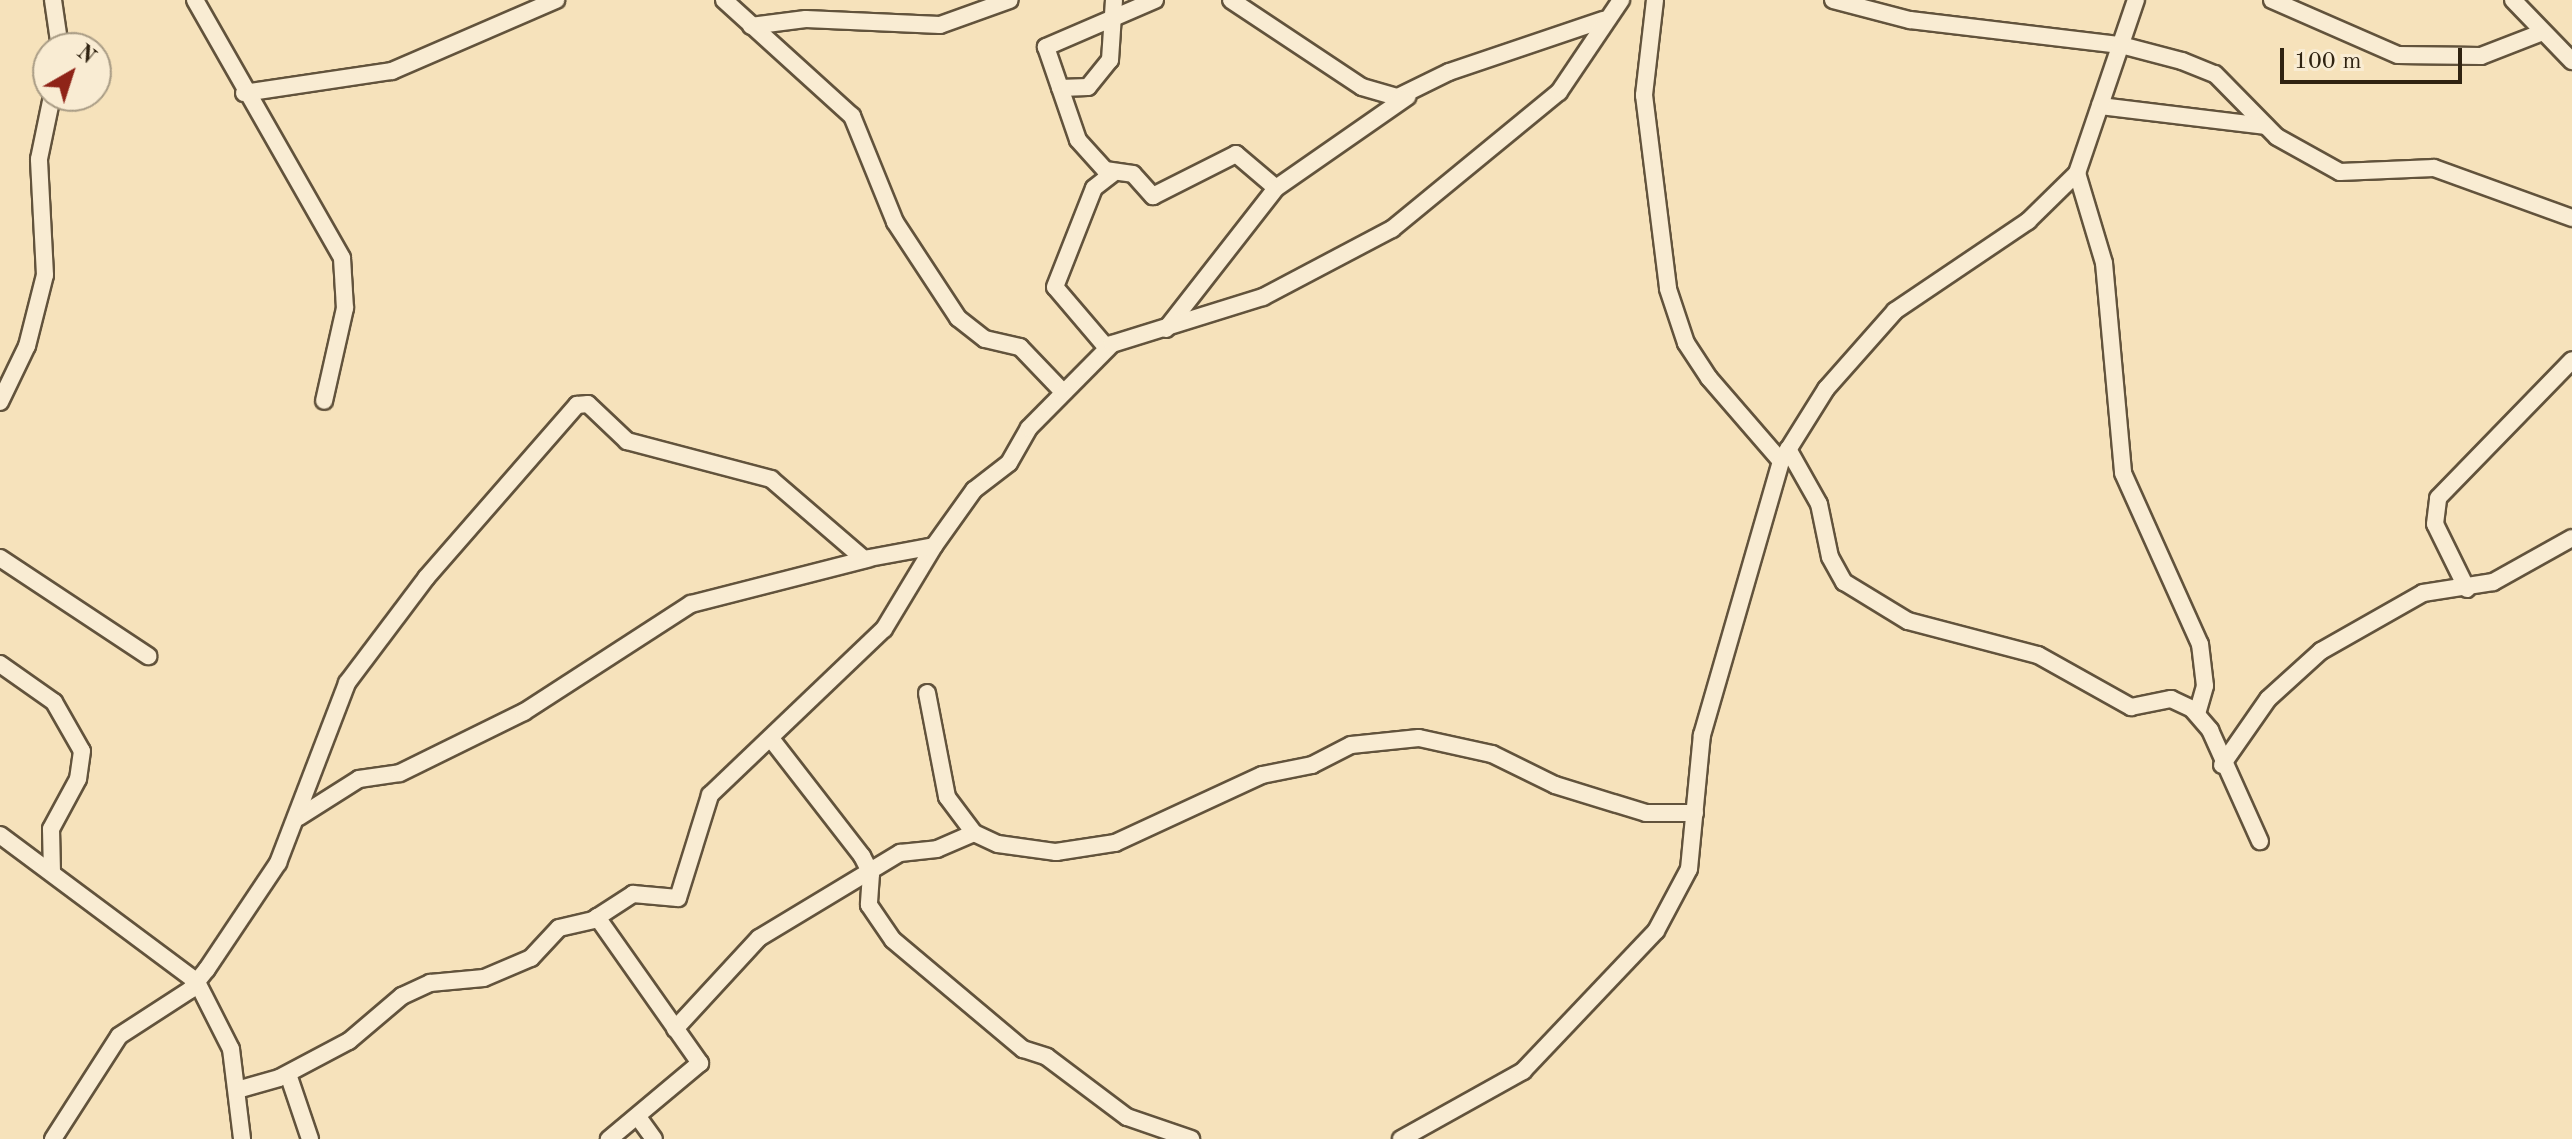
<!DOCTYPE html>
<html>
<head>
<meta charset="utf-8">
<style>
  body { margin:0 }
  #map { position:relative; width:2572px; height:1139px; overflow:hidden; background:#f6e2bb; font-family:"Old Standard TT",serif }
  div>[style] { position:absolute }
  .roads { filter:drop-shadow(2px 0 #62533c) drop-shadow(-2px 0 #62533c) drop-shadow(0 2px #62533c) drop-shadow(0 -2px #62533c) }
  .minor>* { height:16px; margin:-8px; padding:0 8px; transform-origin:8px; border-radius:8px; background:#f9ecd3 }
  span { translate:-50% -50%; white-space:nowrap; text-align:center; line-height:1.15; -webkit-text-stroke:6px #f9ecd3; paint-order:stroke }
  .north { position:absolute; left:32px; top:32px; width:80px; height:80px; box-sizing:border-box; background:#f9ecd3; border:2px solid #a99c85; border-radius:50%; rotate:39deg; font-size:22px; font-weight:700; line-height:32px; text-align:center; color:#302311 }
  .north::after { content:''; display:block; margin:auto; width:28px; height:36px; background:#8f2418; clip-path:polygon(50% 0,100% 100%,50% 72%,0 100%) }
  .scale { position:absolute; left:2280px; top:48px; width:182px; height:36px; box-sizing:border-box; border:4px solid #302311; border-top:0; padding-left:10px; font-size:24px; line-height:28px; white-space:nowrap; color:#302311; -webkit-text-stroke:6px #f9ecd3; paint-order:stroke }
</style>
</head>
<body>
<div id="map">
  <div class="roads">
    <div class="minor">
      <i style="left:53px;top:0;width:49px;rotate:81.7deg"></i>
      <i style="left:195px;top:0;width:297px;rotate:60.3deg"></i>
      <i style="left:342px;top:258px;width:50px;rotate:86.6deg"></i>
      <i style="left:345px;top:308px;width:95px;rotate:102.7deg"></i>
      <i style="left:724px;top:0;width:173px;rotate:42.2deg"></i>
      <i style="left:852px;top:116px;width:114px;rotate:67.9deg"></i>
      <i style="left:895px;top:222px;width:115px;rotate:56.7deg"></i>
      <i style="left:958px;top:318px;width:34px;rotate:38deg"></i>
      <i style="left:985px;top:339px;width:36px;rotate:13deg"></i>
      <i style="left:1020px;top:347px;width:62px;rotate:46.3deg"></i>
      <i style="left:1155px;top:0;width:119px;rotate:156.7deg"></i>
      <i style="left:1046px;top:47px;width:98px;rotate:71deg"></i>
      <i style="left:1078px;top:140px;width:40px;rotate:48deg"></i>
      <i style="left:1105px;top:170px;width:28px;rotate:8deg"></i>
      <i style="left:1133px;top:174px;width:30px;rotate:48deg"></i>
      <i style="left:1153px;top:196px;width:93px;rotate:-26.8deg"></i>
      <i style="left:1236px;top:154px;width:52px;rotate:40.4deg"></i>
      <i style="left:1231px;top:0;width:157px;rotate:33.6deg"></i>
      <i style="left:1362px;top:87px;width:37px;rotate:16deg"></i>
      <i style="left:1398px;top:97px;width:57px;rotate:-26.1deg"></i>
      <i style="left:1449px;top:72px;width:163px;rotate:-18.7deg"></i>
      <i style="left:1655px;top:0;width:96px;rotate:96.6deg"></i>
      <i style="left:1644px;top:95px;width:195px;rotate:82.9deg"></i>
      <i style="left:1668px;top:289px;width:57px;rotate:71.6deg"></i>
      <i style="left:1686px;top:343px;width:42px;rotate:56.7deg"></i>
      <i style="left:1709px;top:378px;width:110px;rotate:49.1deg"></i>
      <i style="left:1833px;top:0;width:80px;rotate:14.6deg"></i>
      <i style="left:1910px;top:20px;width:212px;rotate:6.8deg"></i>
      <i style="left:2121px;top:45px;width:63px;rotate:14.7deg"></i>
      <i style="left:2182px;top:61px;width:35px;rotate:22deg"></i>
      <i style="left:2215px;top:74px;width:88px;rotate:45.5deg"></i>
      <i style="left:2277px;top:137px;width:72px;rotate:29.1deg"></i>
      <i style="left:2340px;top:172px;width:94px;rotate:-2.4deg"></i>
      <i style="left:2434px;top:168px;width:147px;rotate:19.9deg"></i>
      <i style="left:2272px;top:0;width:137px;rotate:23.6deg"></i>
      <i style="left:2398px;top:55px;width:83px;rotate:0.7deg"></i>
      <i style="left:2481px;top:56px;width:66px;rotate:-21.2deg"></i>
      <i style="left:2513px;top:0;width:85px;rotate:46deg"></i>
      <i style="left:751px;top:26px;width:55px;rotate:-7.3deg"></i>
      <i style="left:806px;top:19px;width:134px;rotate:2.6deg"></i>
      <i style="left:940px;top:25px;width:74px;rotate:-19.7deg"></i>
      <i style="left:1060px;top:88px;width:28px;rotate:-2deg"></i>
      <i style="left:1088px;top:87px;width:35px;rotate:-51deg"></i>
      <i style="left:1110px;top:60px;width:60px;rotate:-86.2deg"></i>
      <i style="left:244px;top:93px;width:150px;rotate:-8.5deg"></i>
      <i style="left:392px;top:71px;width:179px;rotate:-23.4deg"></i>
      <i style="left:2100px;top:106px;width:166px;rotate:6.9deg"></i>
      <i style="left:2077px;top:173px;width:94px;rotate:73.3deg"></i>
      <i style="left:2104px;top:263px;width:211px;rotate:84.8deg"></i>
      <i style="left:2123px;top:473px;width:188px;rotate:65.8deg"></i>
      <i style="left:2200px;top:644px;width:42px;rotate:83.2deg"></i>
      <i style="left:2205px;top:686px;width:29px;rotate:106deg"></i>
      <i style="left:1166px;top:329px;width:179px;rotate:-52deg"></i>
      <i style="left:1276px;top:188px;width:160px;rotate:-34.8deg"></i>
      <i style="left:1107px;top:348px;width:80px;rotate:-130.4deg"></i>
      <i style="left:1055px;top:287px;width:106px;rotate:-68.5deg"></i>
      <i style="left:1094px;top:188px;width:23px;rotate:-38deg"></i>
      <i style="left:0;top:402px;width:62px;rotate:-64.3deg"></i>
      <i style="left:27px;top:346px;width:73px;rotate:-75.8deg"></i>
      <i style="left:45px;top:275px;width:116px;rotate:-93deg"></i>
      <i style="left:39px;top:159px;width:64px;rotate:-78.3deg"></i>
      <i style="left:1788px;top:449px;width:63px;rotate:60.6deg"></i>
      <i style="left:1819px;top:504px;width:54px;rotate:78.3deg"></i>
      <i style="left:1830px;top:557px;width:29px;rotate:61deg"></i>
      <i style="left:1844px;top:582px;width:75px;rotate:31.4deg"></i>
      <i style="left:1908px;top:621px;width:134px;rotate:14.7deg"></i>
      <i style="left:2038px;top:655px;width:107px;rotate:29.2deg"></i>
      <i style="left:2131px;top:707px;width:41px;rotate:-11.3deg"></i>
      <i style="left:2171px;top:699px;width:23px;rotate:25deg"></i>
      <i style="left:2192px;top:709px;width:28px;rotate:49deg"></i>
      <i style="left:2210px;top:730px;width:122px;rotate:65.8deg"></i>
      <i style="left:0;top:558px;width:178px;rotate:33.5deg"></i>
      <i style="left:2467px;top:589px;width:72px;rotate:-116.2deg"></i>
      <i style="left:2435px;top:524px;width:26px;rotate:-83deg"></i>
      <i style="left:2438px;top:498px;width:192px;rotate:-45.8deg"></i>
      <i style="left:0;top:664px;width:66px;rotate:35.1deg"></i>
      <i style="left:54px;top:702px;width:56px;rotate:60.3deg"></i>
      <i style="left:82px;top:751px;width:28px;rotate:98deg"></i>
      <i style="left:78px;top:779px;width:57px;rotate:118.4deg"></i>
      <i style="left:51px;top:829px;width:44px;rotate:88.7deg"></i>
      <i style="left:927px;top:693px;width:106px;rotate:79.1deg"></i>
      <i style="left:947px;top:797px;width:45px;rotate:53.1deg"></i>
      <i style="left:974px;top:833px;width:26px;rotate:25deg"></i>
      <i style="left:998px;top:844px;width:59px;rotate:7.9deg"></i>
      <i style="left:1056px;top:852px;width:60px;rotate:-8.7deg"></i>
      <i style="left:1115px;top:843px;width:162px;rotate:-24.8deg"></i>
      <i style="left:1262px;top:775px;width:51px;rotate:-11.3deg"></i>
      <i style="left:1312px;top:765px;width:44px;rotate:-27.1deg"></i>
      <i style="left:1351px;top:745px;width:68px;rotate:-5.9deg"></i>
      <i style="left:1419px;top:738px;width:75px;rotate:12.4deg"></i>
      <i style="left:1492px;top:754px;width:70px;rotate:26.2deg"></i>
      <i style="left:1555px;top:785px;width:95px;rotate:17.1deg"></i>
      <i style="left:1646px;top:813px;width:49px"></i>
      <i style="left:772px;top:740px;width:147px;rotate:52.2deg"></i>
      <i style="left:862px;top:856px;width:20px;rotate:63deg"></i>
      <i style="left:871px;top:874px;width:31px;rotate:94deg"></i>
      <i style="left:869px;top:905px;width:42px;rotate:55.6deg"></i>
      <i style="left:893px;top:940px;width:170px;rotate:40deg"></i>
      <i style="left:1023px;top:1049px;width:25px;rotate:18deg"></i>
      <i style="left:1047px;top:1057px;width:100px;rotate:36.9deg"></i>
      <i style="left:1127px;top:1117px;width:68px;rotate:19deg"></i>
      <i style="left:2222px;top:765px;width:80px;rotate:-55.1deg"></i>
      <i style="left:2268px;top:699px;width:72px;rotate:-42.2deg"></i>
      <i style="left:2321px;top:651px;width:117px;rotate:-29.6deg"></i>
      <i style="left:2423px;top:593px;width:71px;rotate:-8.9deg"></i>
      <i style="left:2493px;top:582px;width:90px;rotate:-29.1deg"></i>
      <i style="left:299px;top:817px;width:71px;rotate:-32.3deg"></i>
      <i style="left:359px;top:779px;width:41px;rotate:-8.3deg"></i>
      <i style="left:400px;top:773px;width:138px;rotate:-26.2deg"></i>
      <i style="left:524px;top:712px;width:199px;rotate:-32.9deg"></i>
      <i style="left:691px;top:604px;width:183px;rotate:-14.3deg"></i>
      <i style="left:0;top:835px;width:246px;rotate:36.7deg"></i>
      <i style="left:197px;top:982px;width:75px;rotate:63.1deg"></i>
      <i style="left:231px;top:1049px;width:91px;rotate:83deg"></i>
      <i style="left:597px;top:917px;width:179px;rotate:54.8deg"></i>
      <i style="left:700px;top:1063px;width:119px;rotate:140.1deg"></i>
      <i style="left:675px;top:1029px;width:124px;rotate:-47.3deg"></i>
      <i style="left:759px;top:938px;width:165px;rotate:-31.1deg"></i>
      <i style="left:900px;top:853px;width:37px;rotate:-6deg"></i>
      <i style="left:937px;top:849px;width:40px;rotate:-23.4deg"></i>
      <i style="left:288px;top:1074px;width:69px;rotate:71.3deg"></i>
      <i style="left:237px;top:1090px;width:44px;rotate:-15.9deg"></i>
      <i style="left:279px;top:1078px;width:79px;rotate:-27.9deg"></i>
      <i style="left:349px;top:1041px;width:70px;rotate:-40.3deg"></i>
      <i style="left:402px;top:996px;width:31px;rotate:-25deg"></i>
      <i style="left:430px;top:983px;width:54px;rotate:-5.3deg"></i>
      <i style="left:484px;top:978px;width:51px;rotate:-23.1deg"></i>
      <i style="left:531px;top:958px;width:41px;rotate:-47deg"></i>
      <i style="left:559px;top:928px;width:35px;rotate:-13deg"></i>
      <i style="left:593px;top:920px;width:48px;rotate:-33deg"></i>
      <i style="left:633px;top:894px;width:45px;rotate:5.1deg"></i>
      <i style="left:678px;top:898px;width:108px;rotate:-72.7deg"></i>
      <i style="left:710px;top:795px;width:240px;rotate:-43.7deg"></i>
      <i style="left:884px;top:629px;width:97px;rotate:-58.9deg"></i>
      <i style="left:638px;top:1117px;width:27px;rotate:54deg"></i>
      <i style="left:53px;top:1139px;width:122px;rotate:-57.3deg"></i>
      <i style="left:119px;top:1036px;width:85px;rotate:-32.9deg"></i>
      <i style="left:190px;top:990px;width:27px;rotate:-51deg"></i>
      <i style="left:207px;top:969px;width:128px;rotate:-56.2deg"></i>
      <i style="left:278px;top:863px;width:193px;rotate:-69deg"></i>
      <i style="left:347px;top:683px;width:131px;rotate:-53deg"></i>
      <i style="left:426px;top:578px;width:230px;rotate:-48.9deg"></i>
      <i style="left:577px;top:405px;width:11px;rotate:-5deg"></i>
      <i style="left:588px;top:404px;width:54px;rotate:43.5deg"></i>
      <i style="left:627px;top:441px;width:149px;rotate:14.8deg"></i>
      <i style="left:771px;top:479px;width:123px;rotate:40.7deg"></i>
      <i style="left:864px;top:559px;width:71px;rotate:-10.5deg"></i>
      <i style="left:934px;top:546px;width:69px;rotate:-54.5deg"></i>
      <i style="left:974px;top:490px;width:44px;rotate:-37.6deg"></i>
      <i style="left:1009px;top:463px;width:40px;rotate:-60.3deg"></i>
      <i style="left:1029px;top:428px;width:118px;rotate:-45.3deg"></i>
      <i style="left:1112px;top:344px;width:158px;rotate:-17.3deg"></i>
      <i style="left:1263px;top:297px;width:146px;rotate:-27.8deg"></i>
      <i style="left:1392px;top:229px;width:216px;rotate:-39.4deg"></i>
      <i style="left:1559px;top:92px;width:111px;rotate:-56deg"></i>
      <i style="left:1401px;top:1139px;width:140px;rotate:-29.1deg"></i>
      <i style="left:1523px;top:1071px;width:193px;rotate:-46.5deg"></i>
      <i style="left:1656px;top:931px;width:70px;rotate:-62deg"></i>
      <i style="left:1689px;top:869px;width:135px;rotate:-84.5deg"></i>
      <i style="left:1702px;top:735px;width:285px;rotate:-73.9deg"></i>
      <i style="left:1781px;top:461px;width:85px;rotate:-58deg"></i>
      <i style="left:1826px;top:389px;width:104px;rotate:-48.5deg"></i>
      <i style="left:1895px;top:311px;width:161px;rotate:-34.1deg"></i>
      <i style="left:2028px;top:221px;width:69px;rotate:-44.4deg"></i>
      <i style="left:2077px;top:173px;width:183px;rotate:-71.2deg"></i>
    </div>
  </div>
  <div class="north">N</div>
  <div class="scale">100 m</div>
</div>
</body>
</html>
